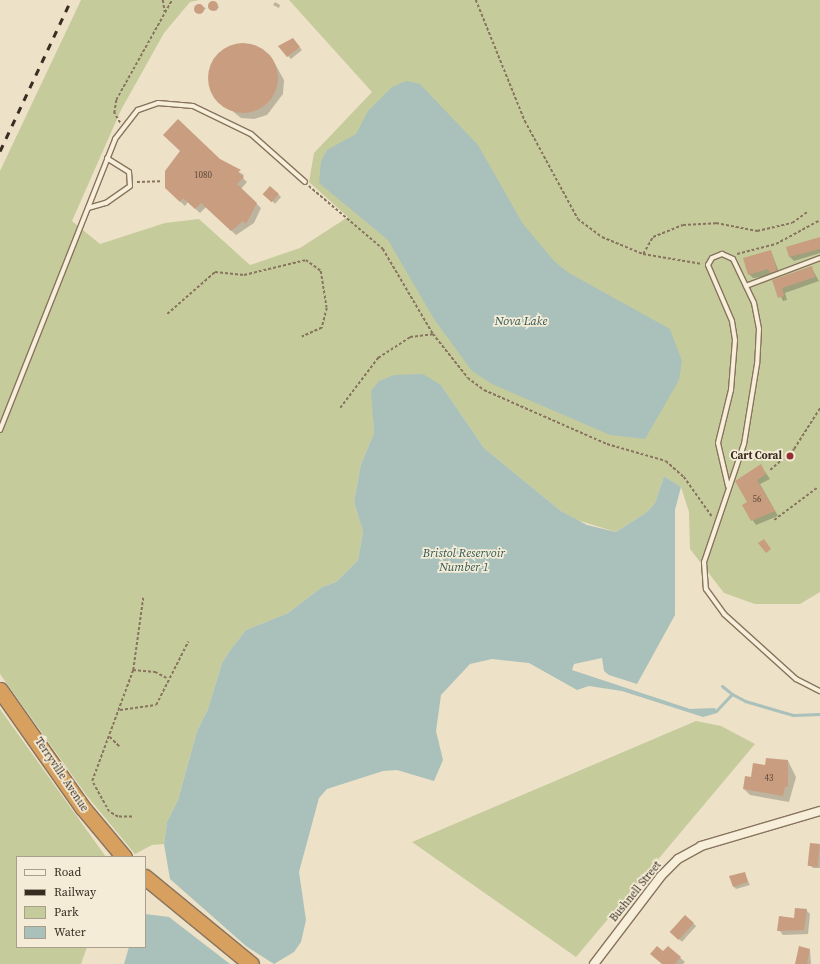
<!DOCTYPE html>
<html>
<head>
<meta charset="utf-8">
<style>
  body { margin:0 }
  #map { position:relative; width:820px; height:964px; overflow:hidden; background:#ede1c8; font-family:"Source Serif 4",serif }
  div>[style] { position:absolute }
  .green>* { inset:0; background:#c6cb9c }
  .water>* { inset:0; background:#a9c1ba }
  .shadow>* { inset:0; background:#0003; transform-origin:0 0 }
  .stream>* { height:3px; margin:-1.5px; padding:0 1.5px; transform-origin:1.5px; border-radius:1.5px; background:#a9c1ba }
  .building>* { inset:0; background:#c99d80; transform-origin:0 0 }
  .round { border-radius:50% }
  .path>* { height:1.5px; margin-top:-0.75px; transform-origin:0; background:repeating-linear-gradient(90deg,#88745e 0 3px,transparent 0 5px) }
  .roads { filter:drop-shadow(1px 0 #88745e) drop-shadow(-1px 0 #88745e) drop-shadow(0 1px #88745e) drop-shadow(0 -1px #88745e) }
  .lane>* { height:4px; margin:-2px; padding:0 2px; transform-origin:2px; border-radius:2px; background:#f8efdb }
  .street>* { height:8px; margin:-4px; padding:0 4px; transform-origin:4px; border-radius:4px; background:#f8efdb }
  .highway>* { height:15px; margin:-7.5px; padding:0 7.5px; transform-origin:7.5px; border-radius:7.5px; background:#d7a05e }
  .rail>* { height:3px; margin-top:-1.5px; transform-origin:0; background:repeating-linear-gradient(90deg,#392c21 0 7px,transparent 0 14px) }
  .dots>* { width:11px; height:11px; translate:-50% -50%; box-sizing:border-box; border:2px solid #f4ecd7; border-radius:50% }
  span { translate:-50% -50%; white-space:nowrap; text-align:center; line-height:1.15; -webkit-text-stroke:3.5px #f4ecd7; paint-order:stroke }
  .number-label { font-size:9px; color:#5d4839 }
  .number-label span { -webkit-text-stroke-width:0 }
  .poi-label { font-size:11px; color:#392c21; font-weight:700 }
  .right { translate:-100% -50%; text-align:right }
  .street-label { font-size:11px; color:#392c21 }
  .water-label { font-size:12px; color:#315855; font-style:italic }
  .legend { position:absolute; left:16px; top:856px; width:130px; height:92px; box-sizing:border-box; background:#f4ecd7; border:1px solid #a99f8e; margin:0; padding:5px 7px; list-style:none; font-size:12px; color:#392c21 }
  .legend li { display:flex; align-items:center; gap:8px; height:20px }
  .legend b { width:20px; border:1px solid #a99f8e }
</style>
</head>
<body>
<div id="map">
  <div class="green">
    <i style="clip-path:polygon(81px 0,199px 0,190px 2px,164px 33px,121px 110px,72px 221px,100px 244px,165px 223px,199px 219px,250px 265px,300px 248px,348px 217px,309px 182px,314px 153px,372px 92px,289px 0,820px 0,820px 592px,800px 604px,755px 604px,724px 593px,690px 549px,689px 512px,681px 487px,664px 476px,655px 503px,647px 512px,616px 532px,577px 520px,561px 511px,484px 448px,441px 385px,407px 375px,394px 375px,373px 414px,374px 433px,361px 464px,354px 502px,363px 532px,358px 560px,336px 582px,322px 587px,288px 613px,246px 630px,231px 649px,222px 663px,208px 709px,197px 731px,178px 800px,167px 822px,164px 844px,152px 845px,135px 854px,87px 796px,0 674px,0 171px)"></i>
    <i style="clip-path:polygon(0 709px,106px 857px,17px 857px,17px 947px,87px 947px,81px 964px,0 964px)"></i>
    <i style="clip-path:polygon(696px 721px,721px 726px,755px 744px,576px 957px,412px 842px)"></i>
  </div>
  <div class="water">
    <i style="clip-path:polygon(406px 81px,420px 84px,478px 145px,523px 224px,555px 262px,569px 273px,670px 329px,682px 361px,679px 380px,645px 439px,610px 435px,492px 384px,472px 371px,434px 319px,388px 240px,319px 183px,321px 161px,327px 150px,356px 134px,368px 111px,392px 87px)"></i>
    <i style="clip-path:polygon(423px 374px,441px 385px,484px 448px,561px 511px,587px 525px,616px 532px,647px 512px,655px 503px,664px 476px,681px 487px,675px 510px,675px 615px,637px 684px,609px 675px,604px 671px,602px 658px,574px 664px,572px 670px,690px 709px,715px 708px,717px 713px,703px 717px,622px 691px,589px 686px,577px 690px,529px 663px,492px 659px,470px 664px,441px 695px,436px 731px,443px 760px,434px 781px,397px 770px,383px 771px,327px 789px,319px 798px,299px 872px,306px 920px,301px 942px,294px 952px,274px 964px,246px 946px,170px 879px,164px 844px,167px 822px,178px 800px,197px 731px,208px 709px,222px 663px,231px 649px,246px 630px,288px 613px,322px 587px,336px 582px,358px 560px,363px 532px,354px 502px,361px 464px,374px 433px,371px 391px,379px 381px,394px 375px)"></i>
    <i style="clip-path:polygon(145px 914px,169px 917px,230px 964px,124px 964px,129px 947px,145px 947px)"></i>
  </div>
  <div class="shadow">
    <i style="clip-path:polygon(213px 2px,219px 7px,216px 11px,208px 8px)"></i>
    <i style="clip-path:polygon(275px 2px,280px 5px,279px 8px,273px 5px)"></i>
    <i style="clip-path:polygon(198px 5px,206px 8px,201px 14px,195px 8px)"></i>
    <i style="clip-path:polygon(295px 42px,302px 50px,291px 59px,279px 46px)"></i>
    <i style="clip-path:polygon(245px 44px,270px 55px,284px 80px,283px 94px,267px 115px,254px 119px,241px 118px,214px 96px,210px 70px,226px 49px)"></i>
    <i style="clip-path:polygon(219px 160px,244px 175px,242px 177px,247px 182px,241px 189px,261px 208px,254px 223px,236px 235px,206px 207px,200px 213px,188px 202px,185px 206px,166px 188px)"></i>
    <i style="left:270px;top:187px;width:15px;height:9px;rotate:42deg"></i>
    <i style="clip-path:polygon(820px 238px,820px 253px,794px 261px,790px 257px,787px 247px)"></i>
    <i style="clip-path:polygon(771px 251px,780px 275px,753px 278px,749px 274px)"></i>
    <i style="clip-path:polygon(811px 267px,819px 281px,785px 293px,787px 300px,783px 301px,773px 281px)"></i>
    <i style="clip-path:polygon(761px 466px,770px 479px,760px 484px,778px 516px,756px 525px,743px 506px,749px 503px)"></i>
    <i style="clip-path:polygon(788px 761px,796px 777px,789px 802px,750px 795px,744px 789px,766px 766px)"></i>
    <i style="clip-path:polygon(820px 845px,820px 868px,813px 868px,810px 865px)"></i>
    <i style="clip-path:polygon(744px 873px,750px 885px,736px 889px,733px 886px)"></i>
    <i style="clip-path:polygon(806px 910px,810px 914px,808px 934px,783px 935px,779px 930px)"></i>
    <i style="left:685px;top:916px;width:15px;height:21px;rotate:42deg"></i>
    <i style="clip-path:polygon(668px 947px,685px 962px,683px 964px,663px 964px)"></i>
    <i style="clip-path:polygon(810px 950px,811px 964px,797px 964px)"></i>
  </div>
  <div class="stream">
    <i style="left:722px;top:686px;width:13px;rotate:39deg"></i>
    <i style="left:716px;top:711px;width:23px;rotate:-47deg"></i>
    <i style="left:732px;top:694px;width:15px;rotate:28deg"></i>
    <i style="left:745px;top:701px;width:50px;rotate:16.3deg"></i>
    <i style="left:793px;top:715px;width:27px;rotate:-2deg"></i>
  </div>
  <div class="building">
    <i class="round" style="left:208px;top:1px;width:10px;height:10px"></i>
    <i class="round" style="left:194px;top:4px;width:10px;height:10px"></i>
    <i style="clip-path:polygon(293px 38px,300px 47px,287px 57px,278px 46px)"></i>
    <i class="round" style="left:208px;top:43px;width:70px;height:70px"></i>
    <i style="clip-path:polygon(178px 119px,220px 159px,241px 170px,238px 172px,244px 177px,237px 184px,257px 203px,246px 224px,243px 221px,231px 231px,201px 203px,195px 209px,183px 198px,180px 202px,165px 188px,165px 171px,180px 151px,163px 135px)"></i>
    <i style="left:270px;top:186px;width:12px;height:11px;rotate:42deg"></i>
    <i style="clip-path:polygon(820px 237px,820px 249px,789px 257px,786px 247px)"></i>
    <i style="clip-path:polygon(771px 250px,777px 271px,770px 273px,768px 269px,748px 275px,743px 258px)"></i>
    <i style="clip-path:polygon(812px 266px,815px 277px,782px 288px,784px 296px,778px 298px,772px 280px)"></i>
    <i style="clip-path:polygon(761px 464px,766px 474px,757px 480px,775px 511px,751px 521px,742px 505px,747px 502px,735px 481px)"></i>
    <i style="clip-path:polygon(764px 539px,771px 549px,766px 553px,758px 543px)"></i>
    <i style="clip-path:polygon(766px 758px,788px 760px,788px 787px,785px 787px,783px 796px,743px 789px,745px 776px,751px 777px,753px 763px,765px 765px)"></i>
    <i style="left:810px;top:843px;width:10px;height:23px;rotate:6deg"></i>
    <i style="clip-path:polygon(745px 872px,748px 882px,733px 887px,729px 876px)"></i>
    <i style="clip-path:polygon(795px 908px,807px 909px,804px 930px,777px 931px,779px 916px,794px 918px)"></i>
    <i style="left:685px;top:915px;width:12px;height:23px;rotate:42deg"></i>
    <i style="clip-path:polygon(657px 946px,663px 951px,668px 946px,681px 957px,675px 964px,662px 964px,650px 954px)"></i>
    <i style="clip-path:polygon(799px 946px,810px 949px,807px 964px,795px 964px)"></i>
  </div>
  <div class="path">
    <i style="left:163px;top:0;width:12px;rotate:81deg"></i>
    <i style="left:476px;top:0;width:131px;rotate:68deg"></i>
    <i style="left:525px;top:121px;width:111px;rotate:61.6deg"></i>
    <i style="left:578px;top:219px;width:30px;rotate:37deg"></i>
    <i style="left:602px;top:237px;width:44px;rotate:22.5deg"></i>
    <i style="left:643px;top:254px;width:60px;rotate:9.6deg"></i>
    <i style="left:120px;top:123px;width:12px;rotate:-121deg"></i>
    <i style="left:114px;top:113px;width:13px;rotate:-81deg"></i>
    <i style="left:116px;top:100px;width:115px;rotate:-60.8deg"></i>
    <i style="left:137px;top:182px;width:24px;rotate:-2deg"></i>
    <i style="left:309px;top:186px;width:97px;rotate:40.4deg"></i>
    <i style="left:383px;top:249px;width:99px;rotate:59.5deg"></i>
    <i style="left:643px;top:254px;width:20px;rotate:-60deg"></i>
    <i style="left:653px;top:237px;width:32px;rotate:-22deg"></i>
    <i style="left:683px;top:225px;width:33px;rotate:-3deg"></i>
    <i style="left:716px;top:223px;width:42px;rotate:11deg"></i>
    <i style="left:757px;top:231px;width:36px;rotate:-13deg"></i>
    <i style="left:792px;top:223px;width:19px;rotate:-36deg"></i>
    <i style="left:737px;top:254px;width:40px;rotate:-14.4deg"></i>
    <i style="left:776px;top:244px;width:50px;rotate:-28.6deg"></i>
    <i style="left:167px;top:314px;width:64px;rotate:-41.2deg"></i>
    <i style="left:215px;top:272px;width:29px;rotate:6deg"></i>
    <i style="left:244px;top:275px;width:64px;rotate:-13.6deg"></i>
    <i style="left:306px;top:260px;width:19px;rotate:36deg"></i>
    <i style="left:321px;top:271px;width:37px;rotate:81deg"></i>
    <i style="left:327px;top:308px;width:21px;rotate:104deg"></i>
    <i style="left:322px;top:328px;width:22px;rotate:156deg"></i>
    <i style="left:340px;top:408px;width:63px;rotate:-52.8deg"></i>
    <i style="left:378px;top:358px;width:38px;rotate:-33deg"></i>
    <i style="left:410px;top:337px;width:23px;rotate:-7deg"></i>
    <i style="left:433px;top:334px;width:56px;rotate:51.5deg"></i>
    <i style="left:468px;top:378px;width:20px;rotate:37deg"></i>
    <i style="left:484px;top:390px;width:134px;rotate:23.7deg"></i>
    <i style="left:607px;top:444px;width:61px;rotate:16.1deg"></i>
    <i style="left:666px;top:461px;width:24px;rotate:42deg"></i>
    <i style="left:684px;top:477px;width:50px;rotate:54.7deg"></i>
    <i style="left:770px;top:470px;width:32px;rotate:-41deg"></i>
    <i style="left:794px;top:449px;width:49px;rotate:-57.6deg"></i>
    <i style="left:774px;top:520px;width:55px;rotate:-36.9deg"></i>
    <i style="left:133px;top:670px;width:22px;rotate:5deg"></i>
    <i style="left:155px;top:672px;width:13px;rotate:27deg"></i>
    <i style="left:120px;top:710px;width:36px;rotate:-8deg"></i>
    <i style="left:156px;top:705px;width:71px;rotate:-63.1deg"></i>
    <i style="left:110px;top:737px;width:14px;rotate:45deg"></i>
    <i style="left:132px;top:817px;width:14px;rotate:180deg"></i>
    <i style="left:118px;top:817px;width:10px;rotate:-151deg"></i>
    <i style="left:109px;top:812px;width:35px;rotate:-119deg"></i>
    <i style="left:92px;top:781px;width:118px;rotate:-69.7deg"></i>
    <i style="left:133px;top:670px;width:73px;rotate:-82.1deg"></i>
  </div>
  <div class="roads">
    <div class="lane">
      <i style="left:88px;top:208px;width:19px;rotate:-16deg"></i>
      <i style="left:106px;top:203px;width:29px;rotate:-35deg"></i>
      <i style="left:130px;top:186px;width:14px;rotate:-94deg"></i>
      <i style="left:129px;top:172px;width:26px;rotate:-148deg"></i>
      <i style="left:746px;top:286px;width:79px;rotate:-20.7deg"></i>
      <i style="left:0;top:430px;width:313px;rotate:-68.4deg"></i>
      <i style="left:115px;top:139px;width:37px;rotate:-52deg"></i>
      <i style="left:138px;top:110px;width:21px;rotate:-19deg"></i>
      <i style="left:158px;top:103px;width:35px;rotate:5deg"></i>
      <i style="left:193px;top:106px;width:64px;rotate:25.8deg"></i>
      <i style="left:251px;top:134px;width:72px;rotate:41.6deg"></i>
      <i style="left:728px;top:486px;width:44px;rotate:-103.1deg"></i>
      <i style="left:718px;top:443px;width:55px;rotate:-76.2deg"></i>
      <i style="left:731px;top:390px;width:50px;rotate:-85.4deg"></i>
      <i style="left:735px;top:340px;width:19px;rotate:-99deg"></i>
      <i style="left:732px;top:321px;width:61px;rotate:-113.2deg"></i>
      <i style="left:708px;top:265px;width:8px;rotate:-60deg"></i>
      <i style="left:712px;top:258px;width:11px;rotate:-22deg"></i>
      <i style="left:722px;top:254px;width:12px;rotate:24deg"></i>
      <i style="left:733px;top:259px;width:49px;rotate:64.5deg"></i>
      <i style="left:754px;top:303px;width:26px;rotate:79deg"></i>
      <i style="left:759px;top:329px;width:35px;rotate:93deg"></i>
      <i style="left:757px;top:364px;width:81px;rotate:99.2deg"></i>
      <i style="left:744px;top:444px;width:125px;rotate:108.7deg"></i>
      <i style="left:704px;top:562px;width:27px;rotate:86deg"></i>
      <i style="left:706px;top:589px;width:31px;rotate:54deg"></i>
      <i style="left:724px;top:614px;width:97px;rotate:42.1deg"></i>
      <i style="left:796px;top:679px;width:27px;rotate:27deg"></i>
    </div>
    <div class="street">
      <i style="left:594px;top:964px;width:111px;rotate:-52.7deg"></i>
      <i style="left:661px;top:876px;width:24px;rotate:-45deg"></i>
      <i style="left:678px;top:859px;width:26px;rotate:-29deg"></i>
      <i style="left:701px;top:846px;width:124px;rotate:-16.4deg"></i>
    </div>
    <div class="highway">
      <i style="left:0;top:690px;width:144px;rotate:54.9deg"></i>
      <i style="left:83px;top:808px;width:64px;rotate:50.1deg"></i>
      <i style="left:145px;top:877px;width:137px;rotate:39.4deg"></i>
    </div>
  </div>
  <div class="rail">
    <i style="left:0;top:151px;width:167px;rotate:-64.8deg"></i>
  </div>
  <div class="dots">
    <i style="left:790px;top:456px;background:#953032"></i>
  </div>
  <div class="number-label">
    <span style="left:203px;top:175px">1080</span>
    <span style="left:757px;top:499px">56</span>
    <span style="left:769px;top:778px">43</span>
  </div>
  <div class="poi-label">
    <span class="right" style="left:782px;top:456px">Cart Coral</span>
  </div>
  <div class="street-label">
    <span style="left:61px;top:775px;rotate:56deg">Terryville Avenue</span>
    <span style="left:636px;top:892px;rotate:-51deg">Bushnell Street</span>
  </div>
  <div class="water-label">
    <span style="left:521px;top:322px">Nova Lake</span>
    <span style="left:464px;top:561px">Bristol Reservoir<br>Number 1</span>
  </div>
  <ul class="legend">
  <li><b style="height:5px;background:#f8efdb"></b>Road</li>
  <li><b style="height:5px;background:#392c21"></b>Railway</li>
  <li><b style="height:11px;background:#c6cb9c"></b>Park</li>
  <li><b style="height:11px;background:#a9c1ba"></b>Water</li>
  </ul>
</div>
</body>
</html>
